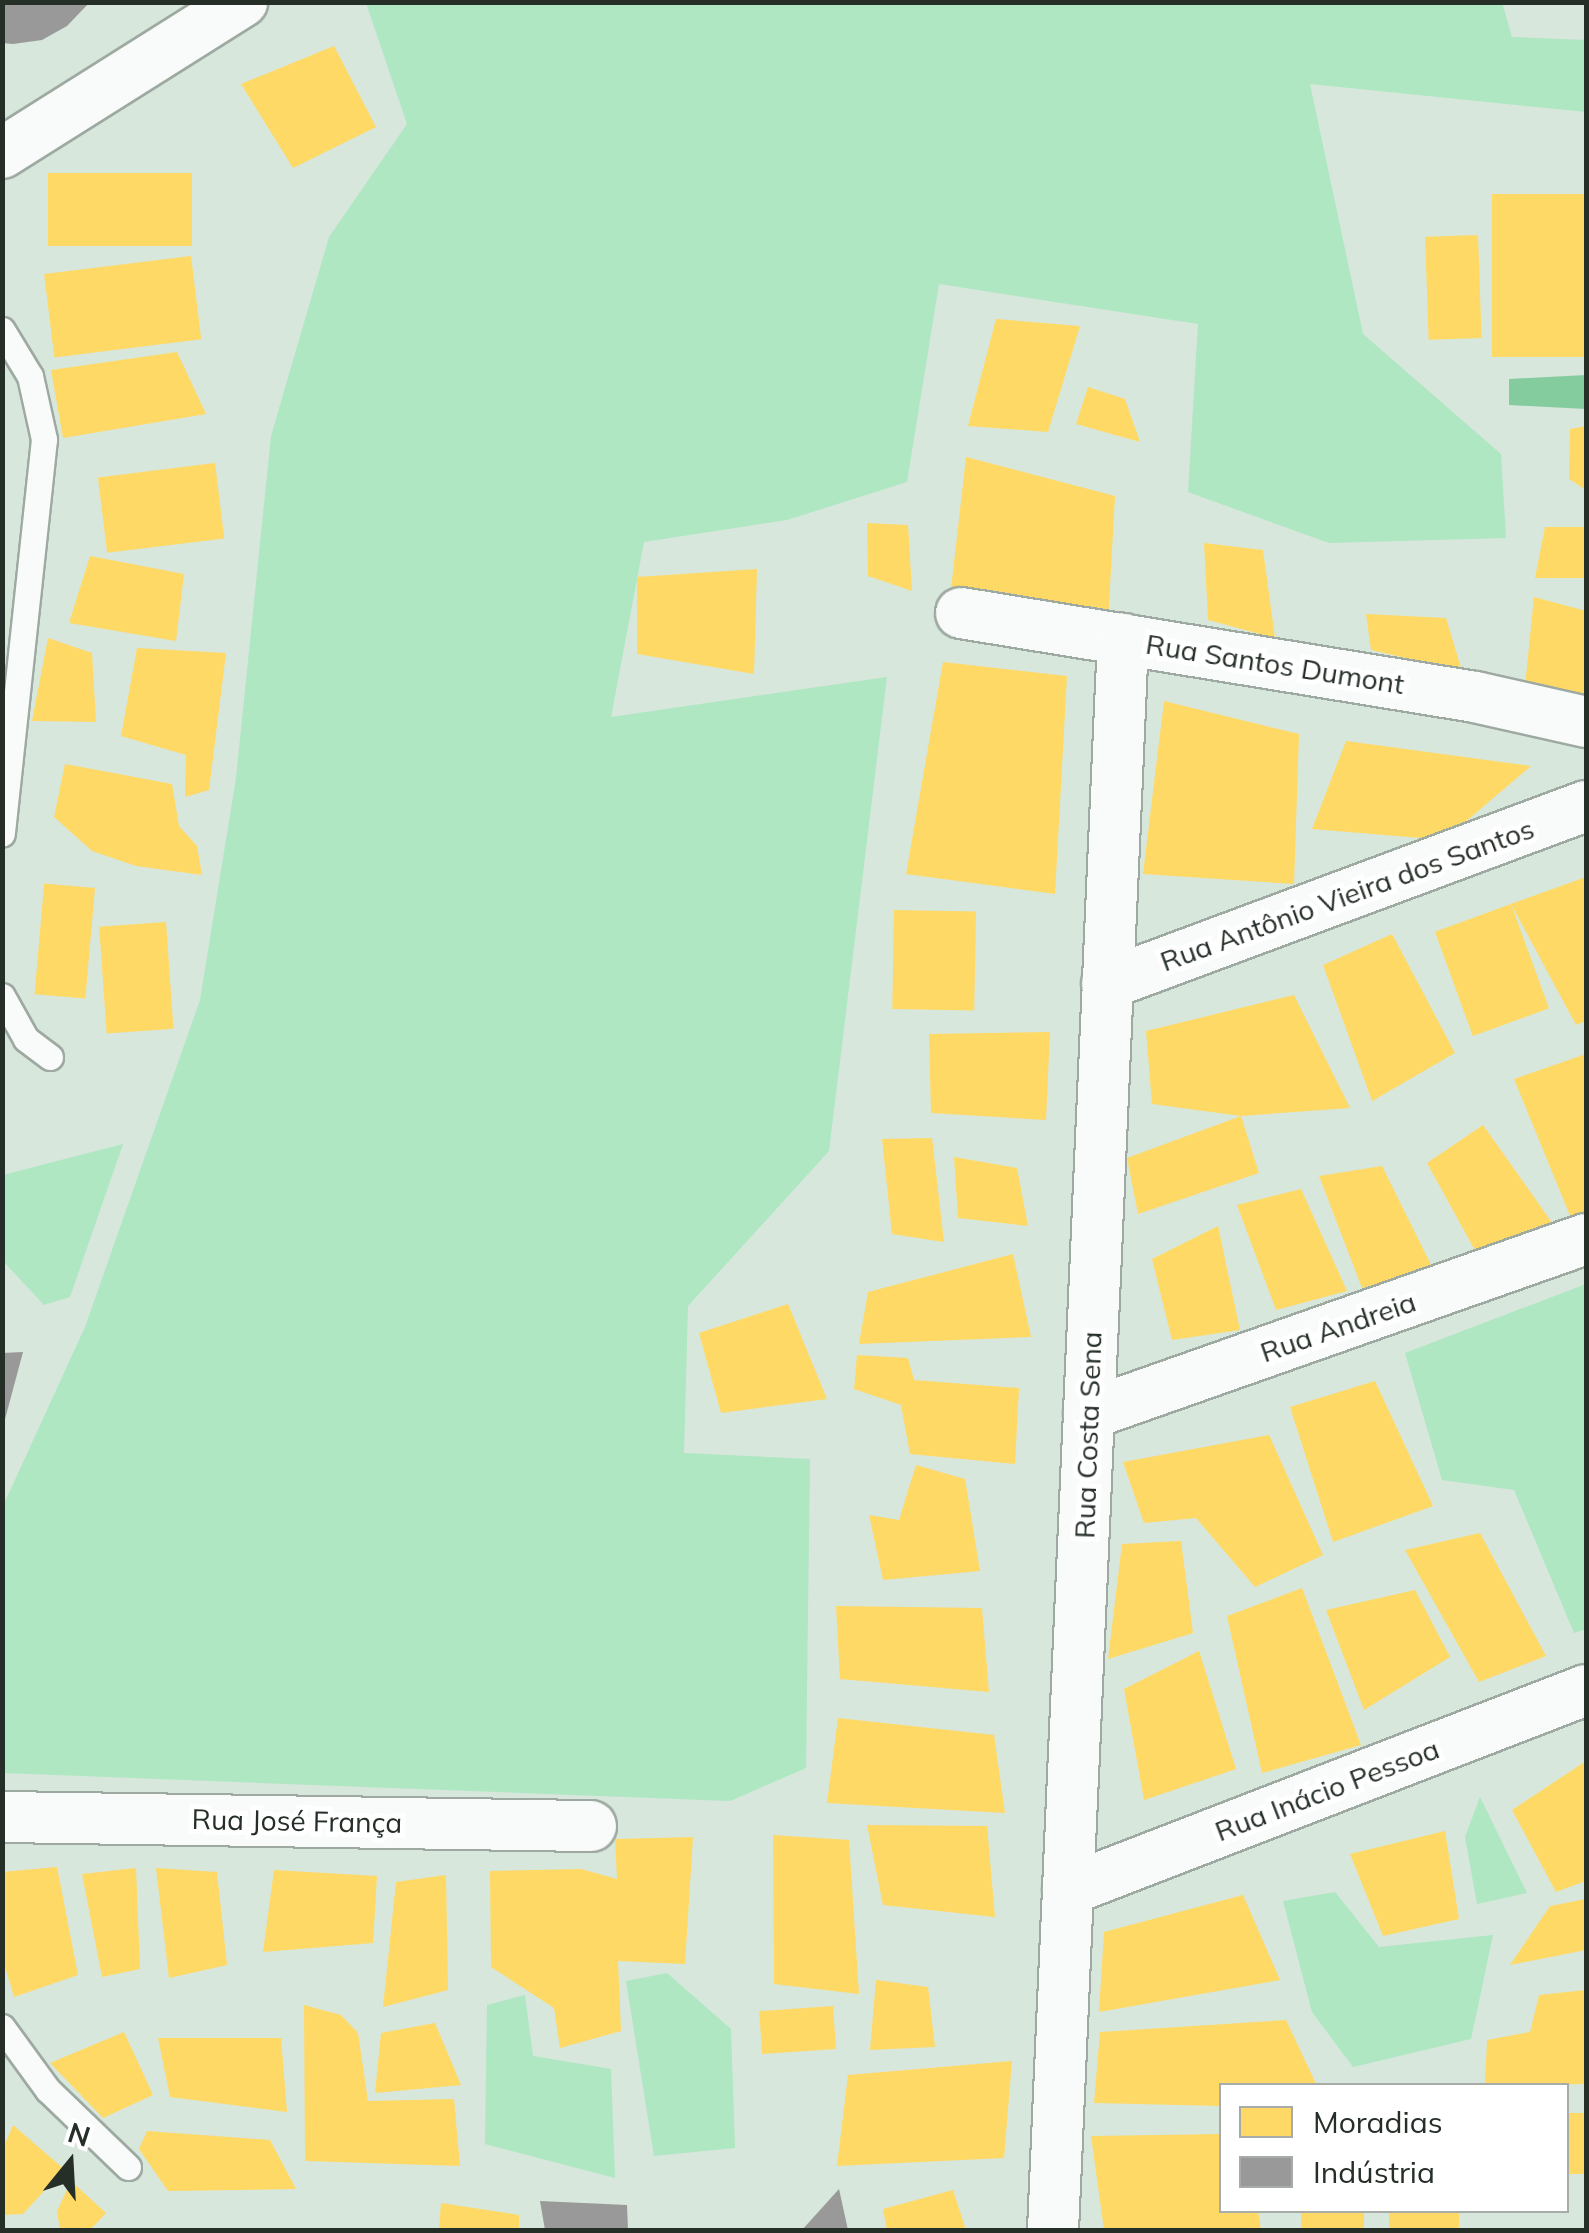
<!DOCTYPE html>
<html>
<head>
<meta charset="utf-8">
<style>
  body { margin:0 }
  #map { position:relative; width:1589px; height:2233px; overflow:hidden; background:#d7e7dc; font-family:Mulish,sans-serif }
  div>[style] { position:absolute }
  .green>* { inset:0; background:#aee7c2 }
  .water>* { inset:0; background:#84cc9e }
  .homes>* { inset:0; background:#ffd966; transform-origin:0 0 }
  .industry>* { inset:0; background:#999 }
  .roads { filter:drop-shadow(2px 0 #9da9a1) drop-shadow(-2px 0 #9da9a1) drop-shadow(0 2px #9da9a1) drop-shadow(0 -2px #9da9a1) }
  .lane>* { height:25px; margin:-12.5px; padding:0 12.5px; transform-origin:12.5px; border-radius:12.5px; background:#f9fbfa }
  .street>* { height:50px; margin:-25px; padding:0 25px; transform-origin:25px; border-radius:25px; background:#f9fbfa }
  span { translate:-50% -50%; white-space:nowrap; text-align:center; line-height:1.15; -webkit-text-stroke:10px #fff; paint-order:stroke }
  .street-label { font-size:28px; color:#252f28 }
  .frame { position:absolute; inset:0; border:5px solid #252f28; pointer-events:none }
  .legend { position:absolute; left:1219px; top:2083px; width:350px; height:130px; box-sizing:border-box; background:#fff; border:2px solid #a8aca9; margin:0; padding:12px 18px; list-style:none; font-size:30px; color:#252f28 }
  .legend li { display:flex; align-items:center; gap:20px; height:50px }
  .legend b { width:50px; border:2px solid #a8aca9 }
  .north { position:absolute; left:20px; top:2113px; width:100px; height:100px; -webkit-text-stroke:8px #fff; paint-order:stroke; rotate:18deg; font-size:28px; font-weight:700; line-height:40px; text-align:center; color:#252f28 }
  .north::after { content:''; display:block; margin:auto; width:35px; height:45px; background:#252f28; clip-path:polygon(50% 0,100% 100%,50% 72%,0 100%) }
</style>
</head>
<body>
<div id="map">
  <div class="green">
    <i style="clip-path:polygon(1502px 2px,1512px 37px,1586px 40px,1586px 112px,1310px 84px,1363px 334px,1501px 454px,1506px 538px,1329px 543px,1188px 492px,1198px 324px,939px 284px,907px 482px,787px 520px,644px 542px,611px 717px,887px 677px,829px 1151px,688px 1306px,684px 1453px,810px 1459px,806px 1768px,730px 1801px,3px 1773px,3px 1506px,85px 1327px,200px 1000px,236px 778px,271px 436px,329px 237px,407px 124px,366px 3px)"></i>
    <i style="clip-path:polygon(123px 1144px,70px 1297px,44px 1305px,3px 1261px,3px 1175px)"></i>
    <i style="clip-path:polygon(1586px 1284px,1586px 1629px,1574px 1633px,1514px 1490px,1442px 1480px,1405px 1353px)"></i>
    <i style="clip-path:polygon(1480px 1797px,1527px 1893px,1477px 1904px,1465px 1837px)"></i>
    <i style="clip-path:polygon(1335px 1892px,1379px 1947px,1493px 1935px,1471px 2039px,1353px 2067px,1312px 2012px,1283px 1901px)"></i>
    <i style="clip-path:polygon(667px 1973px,731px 2029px,735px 2148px,654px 2156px,626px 1981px)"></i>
    <i style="clip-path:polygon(525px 1995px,533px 2056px,611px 2069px,615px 2178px,485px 2144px,487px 2005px)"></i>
  </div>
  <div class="water">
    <i style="clip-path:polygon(1586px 375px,1586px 409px,1509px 405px,1509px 379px)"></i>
  </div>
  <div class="homes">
    <i style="clip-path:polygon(334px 46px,376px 127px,293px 168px,241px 84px)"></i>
    <i style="left:48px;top:173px;width:144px;height:73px"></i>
    <i style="left:1586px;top:194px;width:163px;height:94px;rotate:90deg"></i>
    <i style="left:1478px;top:235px;width:103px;height:53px;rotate:88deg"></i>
    <i style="left:191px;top:256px;width:84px;height:148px;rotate:83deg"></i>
    <i style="clip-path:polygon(996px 319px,1080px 326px,1048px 432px,968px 426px)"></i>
    <i style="clip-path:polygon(177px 352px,206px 414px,63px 438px,51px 370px)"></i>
    <i style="clip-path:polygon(1088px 387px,1125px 399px,1140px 442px,1076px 424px)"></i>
    <i style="clip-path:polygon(1586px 426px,1586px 490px,1569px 479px,1570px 429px)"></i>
    <i style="clip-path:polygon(966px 457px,1115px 496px,1108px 623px,951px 589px)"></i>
    <i style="left:215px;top:463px;width:76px;height:118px;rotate:83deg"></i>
    <i style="clip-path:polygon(867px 523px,908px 525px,912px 591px,868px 576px)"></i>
    <i style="clip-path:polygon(1545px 527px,1586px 527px,1586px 578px,1535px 578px)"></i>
    <i style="clip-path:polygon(1204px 543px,1263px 550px,1275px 638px,1208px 620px)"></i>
    <i style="clip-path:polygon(90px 556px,184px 574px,176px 641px,69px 623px)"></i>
    <i style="clip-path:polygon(757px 569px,754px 674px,637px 654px,637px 577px)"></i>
    <i style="clip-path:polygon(1534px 597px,1586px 611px,1586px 697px,1525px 686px)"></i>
    <i style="clip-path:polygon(1366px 614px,1446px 618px,1462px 671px,1371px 650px)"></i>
    <i style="clip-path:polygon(48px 638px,92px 653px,96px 722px,32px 721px)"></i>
    <i style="clip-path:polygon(137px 648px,226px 653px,209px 790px,185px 797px,186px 755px,121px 736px)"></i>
    <i style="clip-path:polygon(943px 662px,1067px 676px,1055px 894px,906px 874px)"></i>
    <i style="clip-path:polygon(1164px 701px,1299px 734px,1294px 884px,1143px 874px)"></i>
    <i style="clip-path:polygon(1346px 741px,1531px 766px,1444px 840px,1312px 829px)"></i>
    <i style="clip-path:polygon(65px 764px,172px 784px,179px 826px,197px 846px,202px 875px,136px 866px,92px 851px,54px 817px)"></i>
    <i style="clip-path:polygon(1586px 877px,1586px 1021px,1576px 1025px,1511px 904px)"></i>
    <i style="left:95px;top:888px;width:111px;height:51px;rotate:95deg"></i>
    <i style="left:1511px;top:904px;width:111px;height:81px;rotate:70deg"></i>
    <i style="left:894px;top:910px;width:82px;height:99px;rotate:1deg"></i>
    <i style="left:166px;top:922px;width:107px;height:67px;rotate:86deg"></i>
    <i style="clip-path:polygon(1392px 934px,1455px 1053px,1372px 1101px,1323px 965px)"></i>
    <i style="clip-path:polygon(1294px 995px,1350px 1108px,1241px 1116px,1259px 1173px,1138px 1214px,1127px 1158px,1241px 1116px,1152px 1104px,1146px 1031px)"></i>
    <i style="clip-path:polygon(1050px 1032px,1046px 1120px,931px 1113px,929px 1034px)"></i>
    <i style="clip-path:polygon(1586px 1054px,1586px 1213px,1573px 1223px,1514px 1079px)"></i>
    <i style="clip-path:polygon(1483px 1125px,1553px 1224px,1478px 1256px,1427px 1163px)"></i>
    <i style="clip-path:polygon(932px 1138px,944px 1242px,892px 1234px,882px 1139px)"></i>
    <i style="clip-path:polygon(954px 1157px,1017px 1168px,1028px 1226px,958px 1218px)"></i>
    <i style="clip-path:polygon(1382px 1166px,1433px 1269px,1362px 1288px,1319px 1176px)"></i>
    <i style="clip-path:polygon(1301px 1189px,1347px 1291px,1276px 1310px,1237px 1205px)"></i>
    <i style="clip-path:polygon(1218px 1226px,1240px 1330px,1172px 1340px,1152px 1259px)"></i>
    <i style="clip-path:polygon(1013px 1254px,1031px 1337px,859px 1344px,868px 1292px)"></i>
    <i style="clip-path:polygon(788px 1304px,827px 1399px,721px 1413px,699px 1333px)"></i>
    <i style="clip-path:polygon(857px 1355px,908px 1358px,914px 1380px,1019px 1388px,1015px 1464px,910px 1454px,901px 1405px,854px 1389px)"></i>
    <i style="clip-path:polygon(1375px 1381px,1433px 1506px,1333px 1542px,1290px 1407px)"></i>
    <i style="clip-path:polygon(1269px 1435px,1323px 1555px,1255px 1587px,1196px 1518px,1144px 1523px,1123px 1462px)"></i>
    <i style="clip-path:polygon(916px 1465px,965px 1479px,980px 1571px,883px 1580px,869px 1515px,899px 1520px)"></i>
    <i style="clip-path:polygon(1480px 1533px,1546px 1656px,1479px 1682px,1405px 1550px)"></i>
    <i style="clip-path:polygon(1181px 1541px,1193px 1633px,1108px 1659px,1122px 1544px)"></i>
    <i style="clip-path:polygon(1302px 1588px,1361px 1745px,1262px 1773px,1227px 1616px)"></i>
    <i style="clip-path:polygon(1415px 1590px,1450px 1657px,1364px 1710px,1326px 1610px)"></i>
    <i style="clip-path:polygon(836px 1606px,982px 1608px,989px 1692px,840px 1679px)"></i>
    <i style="clip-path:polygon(1199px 1651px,1236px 1769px,1144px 1800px,1124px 1689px)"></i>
    <i style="clip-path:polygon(838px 1718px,994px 1735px,1005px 1813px,827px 1803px)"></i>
    <i style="clip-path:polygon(1586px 1761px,1586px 1881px,1556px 1892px,1512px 1810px)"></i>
    <i style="clip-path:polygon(867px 1825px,987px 1826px,995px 1917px,883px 1905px)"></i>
    <i style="clip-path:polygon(1445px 1831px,1459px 1919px,1383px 1936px,1350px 1854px)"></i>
    <i style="clip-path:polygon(773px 1835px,849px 1840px,859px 1994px,774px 1984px)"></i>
    <i style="clip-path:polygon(693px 1837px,685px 1964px,618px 1961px,621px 2031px,560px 2048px,554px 2008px,491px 1967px,490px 1871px,581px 1869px,617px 1879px,615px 1839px)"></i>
    <i style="clip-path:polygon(57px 1867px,78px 1975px,14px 1997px,2px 1956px,2px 1872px)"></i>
    <i style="clip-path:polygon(136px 1868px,140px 1969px,102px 1977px,82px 1874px)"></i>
    <i style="clip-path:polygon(156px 1868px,217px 1872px,227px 1965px,169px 1978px)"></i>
    <i style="clip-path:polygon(274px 1870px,377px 1876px,373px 1943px,263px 1952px)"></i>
    <i style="clip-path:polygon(446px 1875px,448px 1990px,383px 2007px,396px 1882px)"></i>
    <i style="clip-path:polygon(1243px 1895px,1280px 1980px,1099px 2012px,1104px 1932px)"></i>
    <i style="clip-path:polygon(1586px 1899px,1586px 1950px,1510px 1965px,1550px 1906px)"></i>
    <i style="clip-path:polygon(876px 1980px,928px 1987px,935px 2047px,870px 2050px)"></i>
    <i style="clip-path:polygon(1586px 1990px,1586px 2084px,1485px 2086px,1487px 2040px,1530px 2032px,1539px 1995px)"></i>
    <i style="clip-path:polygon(304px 2005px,341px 2015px,358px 2033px,368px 2101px,454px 2099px,460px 2166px,305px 2161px)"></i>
    <i style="left:833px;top:2006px;width:43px;height:74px;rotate:86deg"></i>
    <i style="clip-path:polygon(1286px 2020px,1317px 2086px,1222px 2086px,1222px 2106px,1094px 2103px,1100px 2032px)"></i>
    <i style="clip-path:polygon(435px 2023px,461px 2085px,375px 2093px,381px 2033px)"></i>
    <i style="clip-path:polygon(124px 2032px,153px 2095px,103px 2118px,50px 2063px)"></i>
    <i style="clip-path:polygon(158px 2038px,281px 2038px,287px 2112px,170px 2097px)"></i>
    <i style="clip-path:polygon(1012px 2061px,1004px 2158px,837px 2166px,848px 2075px)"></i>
    <i style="left:1566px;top:2113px;width:20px;height:61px"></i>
    <i style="clip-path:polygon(13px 2125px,64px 2169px,23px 2214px,2px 2215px,2px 2151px)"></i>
    <i style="clip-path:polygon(147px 2131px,270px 2140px,296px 2189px,168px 2191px,139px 2149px)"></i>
    <i style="clip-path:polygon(1222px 2134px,1222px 2210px,1258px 2210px,1261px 2230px,1104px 2230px,1091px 2136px)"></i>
    <i style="clip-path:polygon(71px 2181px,106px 2213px,90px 2230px,60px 2230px,57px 2211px)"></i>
    <i style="clip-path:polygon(953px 2190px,966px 2230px,887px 2230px,883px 2209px)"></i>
    <i style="clip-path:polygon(441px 2203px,519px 2215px,519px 2230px,439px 2230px)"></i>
    <i style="left:1301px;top:2210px;width:63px;height:20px"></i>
    <i style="left:1389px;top:2210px;width:70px;height:20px"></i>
  </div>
  <div class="industry">
    <i style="clip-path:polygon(2px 2px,90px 2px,67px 26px,42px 40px,13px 44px,2px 43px)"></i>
    <i style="clip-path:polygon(23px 1352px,4px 1423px,2px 1423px,2px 1353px)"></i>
    <i style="clip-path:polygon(839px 2189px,848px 2230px,802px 2230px)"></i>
    <i style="clip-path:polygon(540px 2201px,627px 2205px,628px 2230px,545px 2230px)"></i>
  </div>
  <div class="roads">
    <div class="lane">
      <i style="left:2px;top:330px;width:54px;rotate:58.7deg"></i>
      <i style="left:30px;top:376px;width:65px;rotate:77.5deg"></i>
      <i style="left:44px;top:439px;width:397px;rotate:96.1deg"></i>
      <i style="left:2px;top:996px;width:49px;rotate:60.8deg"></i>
      <i style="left:26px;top:1039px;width:30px;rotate:37deg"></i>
      <i style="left:2px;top:2027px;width:78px;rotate:53.9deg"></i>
      <i style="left:48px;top:2090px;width:111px;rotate:43.9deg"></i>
    </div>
    <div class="street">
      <i style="left:2px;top:153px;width:284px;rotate:-32.2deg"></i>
      <i style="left:961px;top:613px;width:521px;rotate:9.28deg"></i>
      <i style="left:1475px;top:697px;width:114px;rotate:12.7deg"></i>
      <i style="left:1107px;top:984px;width:511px;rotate:-20.39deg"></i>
      <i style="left:1089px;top:1414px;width:527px;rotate:-19.4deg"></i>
      <i style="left:2px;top:1817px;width:589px;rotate:0.88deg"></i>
      <i style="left:1068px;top:1890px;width:555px;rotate:-21.11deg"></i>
      <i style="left:1053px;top:2230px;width:1593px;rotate:-87.48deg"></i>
    </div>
  </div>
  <div class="street-label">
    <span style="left:1275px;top:664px;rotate:9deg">Rua Santos Dumont</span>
    <span style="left:1347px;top:895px;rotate:-20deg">Rua Antônio Vieira dos Santos</span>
    <span style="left:1338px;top:1327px;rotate:-19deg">Rua Andreia</span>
    <span style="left:1088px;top:1435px;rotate:-88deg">Rua Costa Sena</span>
    <span style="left:1327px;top:1790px;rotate:-21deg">Rua Inácio Pessoa</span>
    <span style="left:297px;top:1821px;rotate:1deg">Rua José França</span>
  </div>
  <div class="frame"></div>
  <ul class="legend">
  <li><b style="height:28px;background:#ffd966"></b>Moradias</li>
  <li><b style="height:28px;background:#999"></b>Indústria</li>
  </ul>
  <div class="north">N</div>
</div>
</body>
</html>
